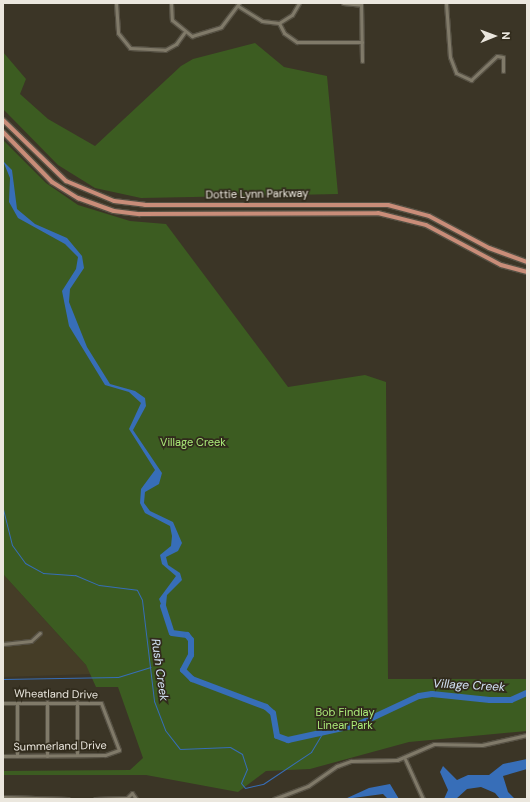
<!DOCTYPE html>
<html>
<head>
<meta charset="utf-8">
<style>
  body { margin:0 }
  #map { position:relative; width:530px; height:802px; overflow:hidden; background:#3b3526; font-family:"DM Sans",sans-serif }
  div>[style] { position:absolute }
  .built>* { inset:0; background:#453d27 }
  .green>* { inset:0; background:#3c5c21 }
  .water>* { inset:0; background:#376eb8 }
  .stream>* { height:1px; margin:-0.5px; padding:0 0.5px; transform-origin:0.5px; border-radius:0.5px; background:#376eb8 }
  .river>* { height:6px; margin:-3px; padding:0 3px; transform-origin:3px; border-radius:3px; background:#376eb8 }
  .roads { filter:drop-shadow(1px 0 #565144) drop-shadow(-1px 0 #565144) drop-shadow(0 1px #565144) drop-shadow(0 -1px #565144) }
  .minor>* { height:3px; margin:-1.5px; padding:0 1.5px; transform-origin:1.5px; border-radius:1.5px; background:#807a69 }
  .major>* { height:4px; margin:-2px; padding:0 2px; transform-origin:2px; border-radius:2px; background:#c98d79 }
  span { translate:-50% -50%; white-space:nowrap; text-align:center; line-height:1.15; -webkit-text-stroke:3.5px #312b1c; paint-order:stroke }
  .street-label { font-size:11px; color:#ebe7de }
  .park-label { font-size:11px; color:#abeb79 }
  .water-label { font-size:12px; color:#d3e2f6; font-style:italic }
  .frame { position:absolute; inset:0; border:4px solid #ebe7de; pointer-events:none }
  .north { position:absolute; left:474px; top:16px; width:40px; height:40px; -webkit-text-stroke:3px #312b1c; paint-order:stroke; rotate:89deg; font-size:11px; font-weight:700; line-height:16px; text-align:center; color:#ebe7de }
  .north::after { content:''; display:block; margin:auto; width:14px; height:18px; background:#ebe7de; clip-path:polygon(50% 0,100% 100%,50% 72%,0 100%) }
</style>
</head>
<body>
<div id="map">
  <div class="built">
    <i style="clip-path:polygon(3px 574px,86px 665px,91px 674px,3px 677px)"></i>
  </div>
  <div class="green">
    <i style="clip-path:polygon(255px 43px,284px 67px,327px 76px,338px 194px,141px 198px,95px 188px,58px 165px,3px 109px,3px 52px,26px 79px,20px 94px,48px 119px,95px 146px,181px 66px,193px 59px)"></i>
    <i style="clip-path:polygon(3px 140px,46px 183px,78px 205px,130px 221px,166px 224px,288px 387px,365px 375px,386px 382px,388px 679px,527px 679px,527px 731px,409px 742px,310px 769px,266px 771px,238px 792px,146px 775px,3px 775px,3px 771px,130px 770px,143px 758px,118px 687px,96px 687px,86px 665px,3px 574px)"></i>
  </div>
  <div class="water">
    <i style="clip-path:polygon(3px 161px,12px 170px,17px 209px,35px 224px,67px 238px,82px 256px,84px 268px,70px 289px,69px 302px,87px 347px,110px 384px,135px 391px,145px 398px,146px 406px,133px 430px,162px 473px,159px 484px,145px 492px,144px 503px,150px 511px,173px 522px,182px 543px,178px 551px,166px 557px,168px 565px,180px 573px,182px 580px,167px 595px,165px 614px,159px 599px,176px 576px,162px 564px,160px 555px,171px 546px,172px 536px,170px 526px,145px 513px,140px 503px,141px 489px,155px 470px,129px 429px,141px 403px,129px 392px,105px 385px,69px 326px,62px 291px,76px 269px,78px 257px,65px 244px,18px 218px,9px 202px,10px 178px)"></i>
    <i style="clip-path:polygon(527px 759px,527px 769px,503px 776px,508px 792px,515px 799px,500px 799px,495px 793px,481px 787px,467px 789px,456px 799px,444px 799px,448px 790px,440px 772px,443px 766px,457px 780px,468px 775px,489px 775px,503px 764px)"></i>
    <i style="clip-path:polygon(390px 784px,399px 799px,388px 799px,383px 794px,345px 799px,369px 788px)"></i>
  </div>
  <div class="stream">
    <i style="left:3px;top:509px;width:37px;rotate:76deg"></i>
    <i style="left:12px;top:545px;width:22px;rotate:54deg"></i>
    <i style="left:25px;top:563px;width:21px;rotate:29deg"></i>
    <i style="left:43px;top:573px;width:32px;rotate:4deg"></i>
    <i style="left:75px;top:575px;width:26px;rotate:23deg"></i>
    <i style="left:99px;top:585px;width:38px;rotate:7deg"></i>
    <i style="left:137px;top:590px;width:11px;rotate:63deg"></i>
    <i style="left:142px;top:600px;width:102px;rotate:83.2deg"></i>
    <i style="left:154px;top:701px;width:31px;rotate:69deg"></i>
    <i style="left:165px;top:730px;width:24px;rotate:52deg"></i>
    <i style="left:180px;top:749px;width:50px;rotate:-2.3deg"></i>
    <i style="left:230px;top:747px;width:14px;rotate:30deg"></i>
    <i style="left:242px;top:754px;width:16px;rotate:72deg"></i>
    <i style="left:247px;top:769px;width:15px;rotate:113deg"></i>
    <i style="left:241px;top:783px;width:6px;rotate:51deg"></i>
    <i style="left:245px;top:788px;width:18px;rotate:-13deg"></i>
    <i style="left:263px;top:784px;width:58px;rotate:-33.7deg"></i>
    <i style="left:311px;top:752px;width:21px;rotate:-59deg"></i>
    <i style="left:3px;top:679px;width:115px;rotate:-1deg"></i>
    <i style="left:118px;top:677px;width:34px;rotate:-17deg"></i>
  </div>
  <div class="river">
    <i style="left:163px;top:606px;width:28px;rotate:72deg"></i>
    <i style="left:172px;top:633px;width:15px;rotate:8deg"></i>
    <i style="left:187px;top:635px;width:6px;rotate:51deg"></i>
    <i style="left:191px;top:640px;width:15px;rotate:90deg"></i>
    <i style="left:191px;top:655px;width:17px;rotate:118deg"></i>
    <i style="left:183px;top:670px;width:13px;rotate:45deg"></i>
    <i style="left:192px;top:679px;width:79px;rotate:20.7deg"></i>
    <i style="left:266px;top:707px;width:9px;rotate:41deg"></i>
    <i style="left:273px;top:713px;width:23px;rotate:80deg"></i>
    <i style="left:277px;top:736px;width:12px;rotate:20deg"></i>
    <i style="left:288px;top:740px;width:71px;rotate:-12.3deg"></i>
    <i style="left:357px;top:725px;width:68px;rotate:-25.1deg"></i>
    <i style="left:419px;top:696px;width:13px;rotate:-9deg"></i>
    <i style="left:432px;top:694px;width:58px;rotate:5.9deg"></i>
    <i style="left:490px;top:700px;width:21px"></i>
    <i style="left:511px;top:700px;width:17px;rotate:-24deg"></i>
  </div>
  <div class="roads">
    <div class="minor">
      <i style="left:116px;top:3px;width:30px;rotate:86deg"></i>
      <i style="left:118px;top:33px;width:19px;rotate:51deg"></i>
      <i style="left:130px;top:48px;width:35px;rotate:3deg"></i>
      <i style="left:165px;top:50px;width:13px;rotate:-29deg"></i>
      <i style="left:176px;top:44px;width:14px;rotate:-54deg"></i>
      <i style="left:171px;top:3px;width:17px;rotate:87deg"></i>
      <i style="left:172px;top:20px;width:26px;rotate:39deg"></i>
      <i style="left:192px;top:36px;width:30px;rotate:-17deg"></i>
      <i style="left:221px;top:27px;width:30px;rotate:-53deg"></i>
      <i style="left:343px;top:3px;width:18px;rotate:6deg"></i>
      <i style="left:361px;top:3px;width:58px;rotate:89deg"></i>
      <i style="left:446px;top:3px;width:54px;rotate:85.8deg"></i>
      <i style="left:450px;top:57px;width:17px;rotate:69deg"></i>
      <i style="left:456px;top:73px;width:17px;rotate:25deg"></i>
      <i style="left:471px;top:80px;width:35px;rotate:-43deg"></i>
      <i style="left:497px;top:56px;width:6px;rotate:9deg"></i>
      <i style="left:503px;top:57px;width:14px;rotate:90deg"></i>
      <i style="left:238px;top:6px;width:28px;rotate:32deg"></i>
      <i style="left:262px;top:21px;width:17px;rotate:7deg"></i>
      <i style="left:279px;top:23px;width:15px;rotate:-32deg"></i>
      <i style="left:292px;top:15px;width:14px;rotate:-60deg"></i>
      <i style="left:279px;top:23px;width:11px;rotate:63deg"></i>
      <i style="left:284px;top:33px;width:16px;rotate:35deg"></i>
      <i style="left:297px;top:42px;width:65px"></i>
      <i style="left:3px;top:644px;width:28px;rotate:-6deg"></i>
      <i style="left:31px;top:641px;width:12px;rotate:-42deg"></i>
      <i style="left:47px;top:702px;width:54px;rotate:90deg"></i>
      <i style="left:77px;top:702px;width:53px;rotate:90deg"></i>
      <i style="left:3px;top:703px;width:98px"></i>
      <i style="left:101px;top:703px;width:50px;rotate:69deg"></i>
      <i style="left:119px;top:750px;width:15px;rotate:160deg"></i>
      <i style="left:105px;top:755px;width:102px;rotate:179.4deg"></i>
      <i style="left:17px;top:756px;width:53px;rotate:-90deg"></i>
      <i style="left:405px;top:759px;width:44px;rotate:65.8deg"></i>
      <i style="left:3px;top:797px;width:65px;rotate:1.8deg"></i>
      <i style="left:95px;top:799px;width:32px;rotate:-2deg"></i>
      <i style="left:127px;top:798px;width:7px;rotate:-45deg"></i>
      <i style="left:132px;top:793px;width:7px;rotate:56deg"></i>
      <i style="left:274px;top:799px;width:36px;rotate:-21deg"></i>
      <i style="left:308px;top:786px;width:35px;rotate:-35deg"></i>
      <i style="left:337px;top:766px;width:15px;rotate:-20deg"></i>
      <i style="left:351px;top:761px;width:46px;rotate:-1.2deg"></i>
      <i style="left:397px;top:760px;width:40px;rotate:-23.4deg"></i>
      <i style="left:434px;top:744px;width:48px;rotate:1.2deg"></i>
      <i style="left:482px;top:745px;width:46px;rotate:-12.5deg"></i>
    </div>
    <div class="major">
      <i style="left:3px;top:120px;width:88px;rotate:44.1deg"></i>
      <i style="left:66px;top:181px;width:52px;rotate:22.6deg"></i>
      <i style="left:114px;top:201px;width:31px;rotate:7deg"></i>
      <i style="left:145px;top:205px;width:243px"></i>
      <i style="left:388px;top:205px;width:42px;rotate:15deg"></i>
      <i style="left:429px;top:216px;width:68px;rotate:28.1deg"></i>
      <i style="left:489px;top:248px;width:40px;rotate:20.2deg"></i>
      <i style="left:3px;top:132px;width:70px;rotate:45.6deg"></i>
      <i style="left:52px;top:182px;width:31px;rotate:32deg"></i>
      <i style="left:78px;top:198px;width:38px;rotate:20deg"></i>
      <i style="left:114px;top:211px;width:26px;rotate:7deg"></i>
      <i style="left:140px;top:214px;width:238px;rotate:-0.2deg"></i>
      <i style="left:378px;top:213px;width:49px;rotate:14deg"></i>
      <i style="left:426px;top:225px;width:85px;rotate:28.1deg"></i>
      <i style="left:501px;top:265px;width:27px;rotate:15deg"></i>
    </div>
  </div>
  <div class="street-label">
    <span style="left:257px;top:194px;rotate:-1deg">Dottie Lynn Parkway</span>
    <span style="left:56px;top:694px;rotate:1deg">Wheatland Drive</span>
    <span style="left:60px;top:746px;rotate:-1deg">Summerland Drive</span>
  </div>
  <div class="park-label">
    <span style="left:193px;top:442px">Village Creek</span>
    <span style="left:345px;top:719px">Bob Findlay<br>Linear Park</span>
  </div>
  <div class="water-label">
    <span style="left:159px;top:670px;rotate:82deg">Rush Creek</span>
    <span style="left:469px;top:686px;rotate:3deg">Village Creek</span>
  </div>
  <div class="frame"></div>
  <div class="north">N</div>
</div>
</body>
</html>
